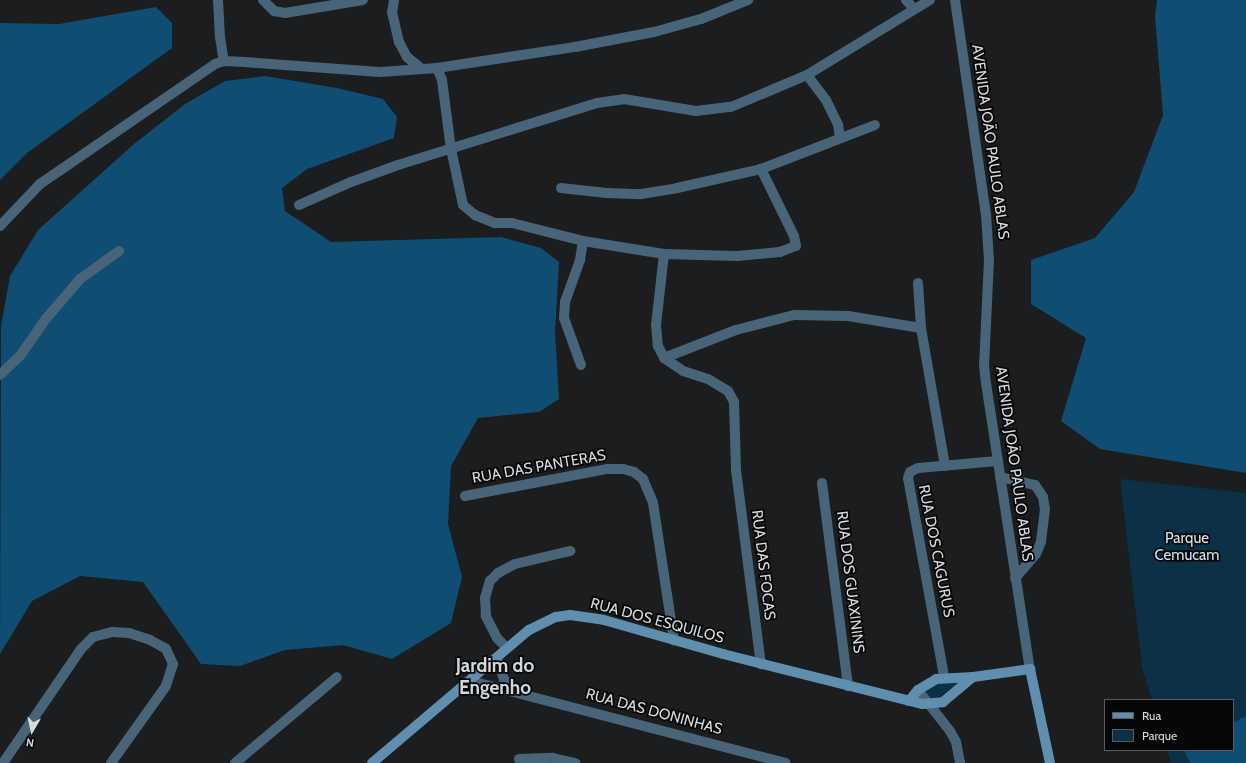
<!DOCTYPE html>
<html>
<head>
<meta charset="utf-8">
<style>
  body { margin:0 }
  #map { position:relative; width:1246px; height:763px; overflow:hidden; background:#1b1d1e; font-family:Cabin,sans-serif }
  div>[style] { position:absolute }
  .green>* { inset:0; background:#0c3046 }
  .forest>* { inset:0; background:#0f4d72 }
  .street>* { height:10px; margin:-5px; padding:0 5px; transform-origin:5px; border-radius:5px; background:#486479 }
  .secondary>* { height:10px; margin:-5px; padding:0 5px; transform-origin:5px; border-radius:5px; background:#5f8eaf }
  span { translate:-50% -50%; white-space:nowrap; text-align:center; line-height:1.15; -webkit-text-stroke:3.5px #060708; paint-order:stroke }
  .street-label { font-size:15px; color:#d9dadc }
  .park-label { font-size:15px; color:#d2e4f2 }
  .district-label { font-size:19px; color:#d4d7da; font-weight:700 }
  .legend { position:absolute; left:1104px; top:699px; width:130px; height:52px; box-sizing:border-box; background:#060708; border:1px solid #5a5b5d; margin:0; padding:5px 7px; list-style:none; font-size:12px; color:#d9dadc }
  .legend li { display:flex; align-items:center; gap:8px; height:20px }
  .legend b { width:20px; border:1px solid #5a5b5d }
  .north { position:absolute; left:12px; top:711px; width:40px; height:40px; -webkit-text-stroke:3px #060708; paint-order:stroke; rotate:189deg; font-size:11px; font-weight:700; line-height:16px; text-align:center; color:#d9dadc }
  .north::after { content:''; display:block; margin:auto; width:14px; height:18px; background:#d9dadc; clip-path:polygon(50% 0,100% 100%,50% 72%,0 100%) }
</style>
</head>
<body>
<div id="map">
  <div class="green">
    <i style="clip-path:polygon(1120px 479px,1246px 493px,1246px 763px,1171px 763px,1167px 750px,1233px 750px,1233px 700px,1152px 700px,1142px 667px)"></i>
    <i style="clip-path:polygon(956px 680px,958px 683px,938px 698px,932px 700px,925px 694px,929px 687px,937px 682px)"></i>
  </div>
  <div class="forest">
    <i style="clip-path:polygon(1157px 0,1246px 0,1246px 473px,1100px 449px,1061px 421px,1086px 338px,1031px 304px,1031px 260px,1095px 238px,1134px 192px,1163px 115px,1155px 17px)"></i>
    <i style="clip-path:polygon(156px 7px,172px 23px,172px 48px,27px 153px,0 180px,0 23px,59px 24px)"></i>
    <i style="clip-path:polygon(265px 76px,337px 88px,383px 99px,397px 117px,394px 138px,307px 169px,282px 188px,285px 211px,331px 242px,501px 237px,541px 248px,559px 262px,555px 332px,559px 399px,539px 412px,478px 418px,451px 466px,448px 524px,462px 577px,451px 623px,392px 659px,343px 645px,285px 650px,240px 666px,201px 664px,143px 582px,80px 576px,32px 601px,0 654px,1px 326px,10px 276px,38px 230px,134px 144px,185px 104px,225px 81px)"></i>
    <i style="clip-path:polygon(1246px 716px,1246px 763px,1190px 763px,1184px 750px,1233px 750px,1233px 723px)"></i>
  </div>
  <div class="street">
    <i style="left:218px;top:0;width:37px;rotate:87deg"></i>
    <i style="left:220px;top:37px;width:24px;rotate:81deg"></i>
    <i style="left:263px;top:0;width:16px;rotate:45deg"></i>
    <i style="left:274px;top:11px;width:11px;rotate:10deg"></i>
    <i style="left:285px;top:13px;width:79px;rotate:-9.5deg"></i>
    <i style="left:394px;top:0;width:12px;rotate:99deg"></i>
    <i style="left:392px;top:12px;width:31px;rotate:77deg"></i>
    <i style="left:399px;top:42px;width:17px;rotate:62deg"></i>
    <i style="left:407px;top:57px;width:19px;rotate:39deg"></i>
    <i style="left:906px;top:0;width:12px;rotate:48deg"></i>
    <i style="left:955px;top:0;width:216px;rotate:81.8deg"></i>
    <i style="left:986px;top:214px;width:46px;rotate:86.3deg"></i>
    <i style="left:989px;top:260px;width:105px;rotate:92.7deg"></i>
    <i style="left:984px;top:365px;width:18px;rotate:84deg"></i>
    <i style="left:986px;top:383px;width:289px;rotate:81.3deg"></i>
    <i style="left:437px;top:68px;width:13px;rotate:67deg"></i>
    <i style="left:442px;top:80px;width:70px;rotate:82.6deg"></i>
    <i style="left:451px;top:149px;width:57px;rotate:77.9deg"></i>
    <i style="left:463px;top:205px;width:16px;rotate:40deg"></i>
    <i style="left:475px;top:215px;width:22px;rotate:22deg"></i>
    <i style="left:495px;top:223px;width:17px"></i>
    <i style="left:512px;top:223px;width:73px;rotate:14.2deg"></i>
    <i style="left:583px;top:241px;width:82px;rotate:9.1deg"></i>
    <i style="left:664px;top:254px;width:73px;rotate:1.6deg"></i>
    <i style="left:737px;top:256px;width:43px;rotate:-5.3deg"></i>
    <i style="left:780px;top:252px;width:17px;rotate:-21deg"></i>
    <i style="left:796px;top:246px;width:10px;rotate:-101deg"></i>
    <i style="left:794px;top:236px;width:75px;rotate:-116.2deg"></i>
    <i style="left:807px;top:75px;width:31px;rotate:53deg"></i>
    <i style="left:826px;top:100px;width:28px;rotate:64deg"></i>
    <i style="left:838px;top:125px;width:12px;rotate:81deg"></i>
    <i style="left:561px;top:188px;width:46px;rotate:6.2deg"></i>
    <i style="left:607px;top:193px;width:34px;rotate:2deg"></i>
    <i style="left:641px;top:194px;width:36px;rotate:-9deg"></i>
    <i style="left:677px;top:188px;width:86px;rotate:-12.7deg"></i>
    <i style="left:761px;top:169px;width:122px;rotate:-21.1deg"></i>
    <i style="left:299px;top:205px;width:57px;rotate:-23.9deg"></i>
    <i style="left:351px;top:182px;width:50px;rotate:-19.9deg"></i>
    <i style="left:398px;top:165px;width:208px;rotate:-17.3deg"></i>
    <i style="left:597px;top:103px;width:27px;rotate:-8deg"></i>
    <i style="left:624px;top:99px;width:73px;rotate:9.5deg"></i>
    <i style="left:696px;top:111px;width:35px;rotate:-7deg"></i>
    <i style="left:731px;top:107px;width:82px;rotate:-22.8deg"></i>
    <i style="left:807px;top:75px;width:144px;rotate:-31.4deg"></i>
    <i style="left:0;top:226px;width:58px;rotate:-46.4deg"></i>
    <i style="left:40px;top:184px;width:212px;rotate:-34.4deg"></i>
    <i style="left:215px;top:64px;width:9px;rotate:-18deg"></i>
    <i style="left:224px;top:61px;width:20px;rotate:3deg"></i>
    <i style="left:244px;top:62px;width:136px;rotate:4.2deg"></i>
    <i style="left:380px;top:72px;width:57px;rotate:-4deg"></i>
    <i style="left:437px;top:68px;width:140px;rotate:-8.7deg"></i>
    <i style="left:575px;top:47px;width:80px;rotate:-10.8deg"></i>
    <i style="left:654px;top:32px;width:49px;rotate:-15.5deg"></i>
    <i style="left:701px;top:19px;width:51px;rotate:-22deg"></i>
    <i style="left:664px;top:254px;width:71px;rotate:96.4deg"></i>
    <i style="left:656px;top:325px;width:21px;rotate:85deg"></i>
    <i style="left:658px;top:346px;width:13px;rotate:63deg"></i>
    <i style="left:664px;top:358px;width:23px;rotate:34deg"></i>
    <i style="left:683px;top:371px;width:26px;rotate:18deg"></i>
    <i style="left:708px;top:379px;width:23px;rotate:31deg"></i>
    <i style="left:728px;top:391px;width:13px;rotate:61deg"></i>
    <i style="left:734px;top:402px;width:68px;rotate:88.3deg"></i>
    <i style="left:736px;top:470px;width:196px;rotate:82.7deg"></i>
    <i style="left:918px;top:283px;width:45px;rotate:86.2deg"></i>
    <i style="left:921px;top:328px;width:140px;rotate:80.1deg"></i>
    <i style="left:664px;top:358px;width:77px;rotate:-21.3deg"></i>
    <i style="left:736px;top:330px;width:60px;rotate:-14.5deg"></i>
    <i style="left:794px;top:315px;width:54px;rotate:1.1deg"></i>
    <i style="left:848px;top:316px;width:74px;rotate:9.3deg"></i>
    <i style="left:581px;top:365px;width:50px;rotate:-109.9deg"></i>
    <i style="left:564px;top:318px;width:16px;rotate:-86deg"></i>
    <i style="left:565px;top:302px;width:45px;rotate:-70.3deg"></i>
    <i style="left:580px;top:260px;width:19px;rotate:-81deg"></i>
    <i style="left:0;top:375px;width:28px;rotate:-44deg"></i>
    <i style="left:20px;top:356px;width:44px;rotate:-55.2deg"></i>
    <i style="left:45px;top:320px;width:54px;rotate:-49.5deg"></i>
    <i style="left:80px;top:279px;width:48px;rotate:-35.7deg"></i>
    <i style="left:1000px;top:477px;width:36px;rotate:13deg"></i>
    <i style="left:1035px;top:485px;width:14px;rotate:56deg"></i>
    <i style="left:1043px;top:497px;width:12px;rotate:81deg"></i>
    <i style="left:1045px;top:509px;width:33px;rotate:97deg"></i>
    <i style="left:1041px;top:542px;width:13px;rotate:113deg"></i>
    <i style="left:1036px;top:554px;width:32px;rotate:131deg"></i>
    <i style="left:822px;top:483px;width:205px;rotate:82.7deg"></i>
    <i style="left:465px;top:496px;width:145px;rotate:-10.8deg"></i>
    <i style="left:607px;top:469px;width:16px"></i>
    <i style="left:623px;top:469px;width:11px;rotate:15deg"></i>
    <i style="left:634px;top:472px;width:11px;rotate:38deg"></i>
    <i style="left:643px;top:479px;width:26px;rotate:67deg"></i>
    <i style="left:653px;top:503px;width:139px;rotate:81.3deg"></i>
    <i style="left:507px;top:648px;width:14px;rotate:-135deg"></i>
    <i style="left:497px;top:638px;width:25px;rotate:-117deg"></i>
    <i style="left:486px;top:616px;width:18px;rotate:-93deg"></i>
    <i style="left:485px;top:598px;width:18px;rotate:-74deg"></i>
    <i style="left:490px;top:581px;width:11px;rotate:-45deg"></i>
    <i style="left:498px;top:573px;width:19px;rotate:-28deg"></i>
    <i style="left:515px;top:564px;width:57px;rotate:-13.3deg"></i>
    <i style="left:497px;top:658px;width:22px;rotate:72deg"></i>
    <i style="left:504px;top:679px;width:15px;rotate:48deg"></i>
    <i style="left:944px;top:676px;width:201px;rotate:-100.3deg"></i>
    <i style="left:908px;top:478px;width:6px;rotate:-72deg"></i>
    <i style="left:910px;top:472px;width:9px;rotate:-27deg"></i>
    <i style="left:918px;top:468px;width:80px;rotate:-5deg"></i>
    <i style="left:471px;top:681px;width:325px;rotate:14.6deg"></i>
    <i style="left:918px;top:690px;width:52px;rotate:52deg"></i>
    <i style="left:950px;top:731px;width:13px;rotate:61deg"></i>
    <i style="left:956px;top:742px;width:21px;rotate:79deg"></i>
    <i style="left:519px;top:759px;width:34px;rotate:-2deg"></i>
    <i style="left:553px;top:758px;width:23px;rotate:13deg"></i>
    <i style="left:3px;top:763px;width:138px;rotate:-55.6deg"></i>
    <i style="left:81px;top:649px;width:17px;rotate:-45deg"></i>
    <i style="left:93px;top:637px;width:20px;rotate:-15deg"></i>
    <i style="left:112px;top:632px;width:17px;rotate:3deg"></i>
    <i style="left:129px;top:633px;width:22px;rotate:18deg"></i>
    <i style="left:150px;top:640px;width:18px;rotate:29deg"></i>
    <i style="left:166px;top:649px;width:17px;rotate:65deg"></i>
    <i style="left:173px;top:664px;width:23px;rotate:108deg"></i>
    <i style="left:166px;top:686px;width:95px;rotate:125.5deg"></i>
    <i style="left:235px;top:763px;width:133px;rotate:-40.1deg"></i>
  </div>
  <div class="secondary">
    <i style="left:909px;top:701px;width:14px;rotate:-51deg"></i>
    <i style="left:918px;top:690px;width:21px;rotate:-31deg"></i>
    <i style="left:936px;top:679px;width:37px;rotate:-3deg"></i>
    <i style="left:973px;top:677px;width:58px;rotate:-8deg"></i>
    <i style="left:1030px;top:669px;width:96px;rotate:78deg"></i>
    <i style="left:372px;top:763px;width:206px;rotate:-40.3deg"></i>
    <i style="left:529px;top:630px;width:30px;rotate:-26deg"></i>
    <i style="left:556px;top:617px;width:14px;rotate:-8deg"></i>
    <i style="left:570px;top:615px;width:34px;rotate:8deg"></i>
    <i style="left:604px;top:620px;width:124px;rotate:15.9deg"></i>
    <i style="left:723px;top:654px;width:205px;rotate:14.1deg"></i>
    <i style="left:922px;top:704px;width:21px;rotate:-5deg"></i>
    <i style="left:943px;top:702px;width:39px;rotate:-40deg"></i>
  </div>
  <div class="street-label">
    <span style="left:990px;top:142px;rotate:82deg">AVENIDA JOÃO PAULO ABLAS</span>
    <span style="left:1014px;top:464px;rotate:82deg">AVENIDA JOÃO PAULO ABLAS</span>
    <span style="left:539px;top:467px;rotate:-10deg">RUA DAS PANTERAS</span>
    <span style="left:936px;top:551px;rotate:79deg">RUA DOS CAGURUS</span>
    <span style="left:763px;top:565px;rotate:83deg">RUA DAS FOCAS</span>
    <span style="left:850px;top:582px;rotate:83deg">RUA DOS GUAXININS</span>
    <span style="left:657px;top:621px;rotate:15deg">RUA DOS ESQUILOS</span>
    <span style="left:654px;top:712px;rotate:15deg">RUA DAS DONINHAS</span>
  </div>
  <div class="park-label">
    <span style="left:1187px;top:547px">Parque<br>Cemucam</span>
  </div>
  <div class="district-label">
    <span style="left:495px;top:677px">Jardim do<br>Engenho</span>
  </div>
  <ul class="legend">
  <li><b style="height:5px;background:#5f8eaf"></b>Rua</li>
  <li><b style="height:11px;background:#0c3046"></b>Parque</li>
  </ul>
  <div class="north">N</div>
</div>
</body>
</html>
